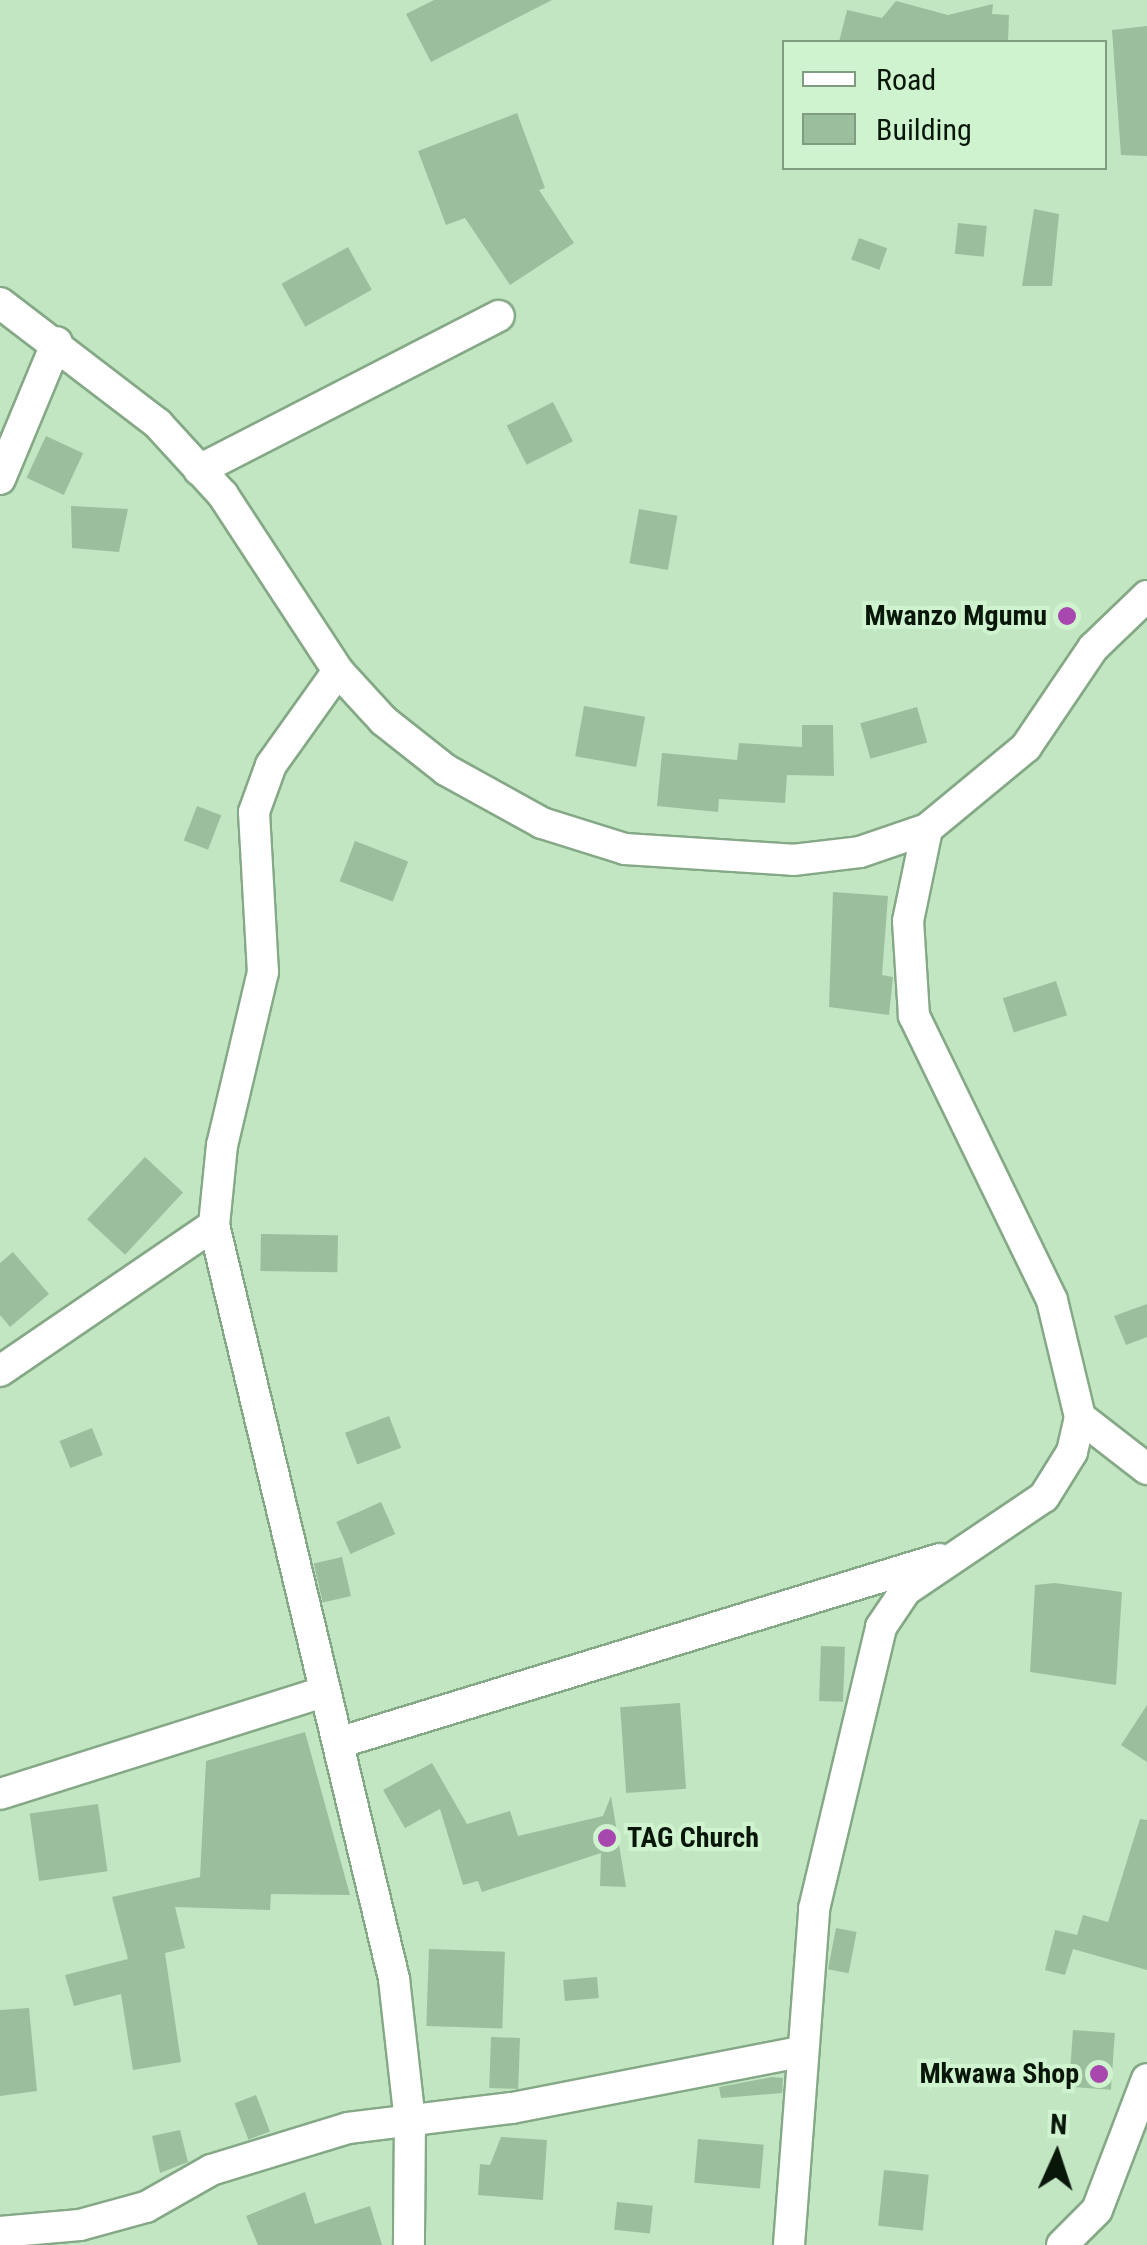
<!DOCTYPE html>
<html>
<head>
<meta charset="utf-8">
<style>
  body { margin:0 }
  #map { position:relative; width:1147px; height:2245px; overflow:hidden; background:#c1e6c1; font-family:"Roboto Condensed",sans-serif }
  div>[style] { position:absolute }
  .building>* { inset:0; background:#9bbf9c; transform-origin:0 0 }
  .roads { filter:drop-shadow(2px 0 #85a886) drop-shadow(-2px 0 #85a886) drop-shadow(0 2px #85a886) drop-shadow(0 -2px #85a886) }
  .minor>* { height:30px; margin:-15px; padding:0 15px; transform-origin:15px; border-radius:15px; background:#fff }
  .dots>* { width:28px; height:28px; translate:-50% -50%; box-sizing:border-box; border:5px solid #cef3ce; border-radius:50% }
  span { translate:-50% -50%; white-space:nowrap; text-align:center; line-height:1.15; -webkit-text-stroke:8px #cef3ce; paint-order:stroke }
  .poi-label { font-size:28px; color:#09160a; font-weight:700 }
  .right { translate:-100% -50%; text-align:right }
  .left { translate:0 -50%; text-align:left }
  .legend { position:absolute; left:782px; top:40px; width:325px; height:130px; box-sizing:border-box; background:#cef3ce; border:2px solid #7f9b80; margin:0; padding:12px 18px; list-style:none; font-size:30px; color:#09160a }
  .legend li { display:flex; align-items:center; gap:20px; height:50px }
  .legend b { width:50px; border:2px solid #7f9b80 }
  .north { position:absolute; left:1007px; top:2105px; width:100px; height:100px; -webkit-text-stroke:8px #cef3ce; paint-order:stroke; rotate:3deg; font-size:28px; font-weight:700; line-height:40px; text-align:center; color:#09160a }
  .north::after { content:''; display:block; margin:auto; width:35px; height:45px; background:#09160a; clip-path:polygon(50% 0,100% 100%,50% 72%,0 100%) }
</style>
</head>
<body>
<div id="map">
  <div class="building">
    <i style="clip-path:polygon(434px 0,552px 0,431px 62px,406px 14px)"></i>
    <i style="clip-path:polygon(896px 1px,948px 15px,993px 4px,992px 14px,1009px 15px,1008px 42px,839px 42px,847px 10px,882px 18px)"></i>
    <i style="clip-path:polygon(1147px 26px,1147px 156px,1121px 155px,1112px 30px)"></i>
    <i style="clip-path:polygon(517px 113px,545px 188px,539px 190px,574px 243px,510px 285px,465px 218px,446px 225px,418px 151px)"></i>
    <i style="clip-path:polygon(1034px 209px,1059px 214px,1052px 286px,1022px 286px)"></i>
    <i style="left:958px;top:223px;width:29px;height:31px;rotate:6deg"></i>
    <i style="left:859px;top:238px;width:30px;height:23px;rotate:20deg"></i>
    <i style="left:348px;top:247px;width:49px;height:76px;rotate:61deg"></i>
    <i style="left:553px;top:402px;width:44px;height:52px;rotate:63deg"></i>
    <i style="left:46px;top:436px;width:41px;height:46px;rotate:25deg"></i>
    <i style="clip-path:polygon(71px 506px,128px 509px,119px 552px,72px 548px)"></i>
    <i style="left:639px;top:509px;width:39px;height:55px;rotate:10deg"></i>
    <i style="left:584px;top:706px;width:62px;height:51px;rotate:10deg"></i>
    <i style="left:917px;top:707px;width:37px;height:59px;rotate:74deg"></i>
    <i style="clip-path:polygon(802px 725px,833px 725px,834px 776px,787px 775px,785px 803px,719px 799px,718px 812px,657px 806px,662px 753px,737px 760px,739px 743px,802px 747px)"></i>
    <i style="left:197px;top:806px;width:26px;height:37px;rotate:21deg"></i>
    <i style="left:355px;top:841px;width:57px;height:43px;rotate:21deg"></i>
    <i style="clip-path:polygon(833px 892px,888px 896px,882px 975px,893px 977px,889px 1015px,829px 1007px)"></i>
    <i style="left:1056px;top:981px;width:36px;height:56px;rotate:72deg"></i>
    <i style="left:145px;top:1157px;width:52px;height:85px;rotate:43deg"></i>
    <i style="left:261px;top:1234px;width:77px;height:37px;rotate:1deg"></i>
    <i style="clip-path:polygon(13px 1252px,49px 1294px,10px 1327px,0 1315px,0 1263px)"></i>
    <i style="clip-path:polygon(1147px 1304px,1147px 1337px,1126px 1345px,1114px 1316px)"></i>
    <i style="left:389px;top:1416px;width:34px;height:47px;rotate:69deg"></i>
    <i style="left:92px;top:1428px;width:29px;height:35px;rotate:68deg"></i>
    <i style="left:381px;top:1502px;width:35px;height:49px;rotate:66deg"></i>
    <i style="left:342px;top:1557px;width:40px;height:29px;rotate:77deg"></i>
    <i style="clip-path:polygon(1055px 1583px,1122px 1592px,1116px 1685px,1030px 1672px,1035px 1585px)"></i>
    <i style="left:821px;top:1646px;width:24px;height:55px;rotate:2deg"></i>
    <i style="left:680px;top:1703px;width:86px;height:60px;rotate:86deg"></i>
    <i style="clip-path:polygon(1147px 1705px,1147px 1762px,1121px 1745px)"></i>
    <i style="clip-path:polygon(305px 1732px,350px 1895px,271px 1894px,270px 1910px,175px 1907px,185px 1948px,165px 1953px,181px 2062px,133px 2070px,121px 1994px,74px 2006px,65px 1975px,128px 1959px,112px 1897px,200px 1877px,206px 1761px)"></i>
    <i style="clip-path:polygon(432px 1763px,467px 1824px,510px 1811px,518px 1836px,603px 1816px,611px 1796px,626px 1887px,600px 1886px,601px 1853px,482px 1892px,478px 1881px,463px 1885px,440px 1809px,405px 1828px,383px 1790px)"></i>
    <i style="left:98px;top:1804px;width:68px;height:69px;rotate:82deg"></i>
    <i style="clip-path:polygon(1140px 1819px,1147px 1820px,1147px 1970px,1073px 1949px,1065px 1975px,1045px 1970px,1055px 1930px,1077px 1935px,1083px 1915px,1108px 1922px)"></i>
    <i style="left:836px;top:1928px;width:21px;height:42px;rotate:11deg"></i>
    <i style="left:429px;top:1949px;width:76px;height:77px;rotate:2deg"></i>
    <i style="left:597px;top:1977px;width:21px;height:34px;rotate:85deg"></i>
    <i style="clip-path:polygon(29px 2008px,37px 2091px,0 2096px,0 2010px)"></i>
    <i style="left:1073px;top:2030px;width:42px;height:57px;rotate:4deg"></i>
    <i style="left:491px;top:2037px;width:29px;height:51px;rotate:2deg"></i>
    <i style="clip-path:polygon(772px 2077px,783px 2078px,782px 2093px,721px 2098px,719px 2087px)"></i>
    <i style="left:256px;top:2095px;width:39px;height:23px;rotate:69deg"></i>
    <i style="clip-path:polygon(180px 2130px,188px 2162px,160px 2173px,152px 2136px)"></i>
    <i style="clip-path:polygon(501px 2137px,547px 2140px,543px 2200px,478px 2195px,480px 2164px,490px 2165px)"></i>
    <i style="left:698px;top:2139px;width:66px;height:44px;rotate:5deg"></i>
    <i style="left:884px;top:2170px;width:45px;height:56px;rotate:6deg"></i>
    <i style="clip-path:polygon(305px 2192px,315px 2224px,370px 2206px,382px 2245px,258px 2245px,246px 2216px)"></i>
    <i style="left:617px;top:2202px;width:36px;height:28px;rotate:6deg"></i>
  </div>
  <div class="roads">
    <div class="minor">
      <i style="left:0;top:303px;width:199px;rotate:37.4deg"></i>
      <i style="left:158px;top:424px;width:96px;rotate:47.5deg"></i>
      <i style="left:223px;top:495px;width:210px;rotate:56.8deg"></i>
      <i style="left:338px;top:671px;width:68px;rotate:47.4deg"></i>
      <i style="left:384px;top:721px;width:79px;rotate:38.3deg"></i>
      <i style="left:446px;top:770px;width:110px;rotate:28.9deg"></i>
      <i style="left:542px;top:823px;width:87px;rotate:17.4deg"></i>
      <i style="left:625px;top:849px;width:168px;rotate:3.7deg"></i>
      <i style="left:793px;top:860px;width:67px;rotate:-6.8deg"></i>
      <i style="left:860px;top:852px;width:71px;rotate:-18.9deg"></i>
      <i style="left:927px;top:829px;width:129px;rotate:-39.6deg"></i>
      <i style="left:1026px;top:747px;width:120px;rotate:-55.9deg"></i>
      <i style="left:1093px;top:648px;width:75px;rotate:-43.9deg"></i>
      <i style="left:199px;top:470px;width:337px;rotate:-27.2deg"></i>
      <i style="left:0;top:479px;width:148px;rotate:-67.4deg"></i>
      <i style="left:338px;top:671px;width:115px;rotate:125.5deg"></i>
      <i style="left:271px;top:765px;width:50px;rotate:109.9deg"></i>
      <i style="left:254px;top:812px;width:160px;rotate:86.8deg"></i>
      <i style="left:263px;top:972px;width:178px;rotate:103.3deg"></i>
      <i style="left:222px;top:1145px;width:80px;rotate:95.7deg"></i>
      <i style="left:214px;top:1225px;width:775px;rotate:76.57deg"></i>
      <i style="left:394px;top:1979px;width:143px;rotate:83.6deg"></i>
      <i style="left:410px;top:2121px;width:124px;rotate:90.5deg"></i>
      <i style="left:0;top:1371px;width:259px;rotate:-34.3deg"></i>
      <i style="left:1080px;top:1417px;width:85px;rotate:37.8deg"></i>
      <i style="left:338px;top:1743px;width:629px;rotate:-17deg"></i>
      <i style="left:0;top:1794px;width:339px;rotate:-17.5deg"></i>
      <i style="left:0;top:2232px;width:80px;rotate:-5deg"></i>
      <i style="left:80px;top:2225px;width:68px;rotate:-15.3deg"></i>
      <i style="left:146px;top:2207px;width:75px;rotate:-29.6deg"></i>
      <i style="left:211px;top:2170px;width:143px;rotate:-17deg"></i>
      <i style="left:348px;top:2128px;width:165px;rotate:-7deg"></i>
      <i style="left:512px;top:2108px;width:294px;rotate:-11deg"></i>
      <i style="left:789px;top:2245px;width:337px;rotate:-85.7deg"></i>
      <i style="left:814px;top:1909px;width:290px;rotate:-76.6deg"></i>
      <i style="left:881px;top:1627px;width:45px;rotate:-56deg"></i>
      <i style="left:906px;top:1590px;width:166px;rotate:-34deg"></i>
      <i style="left:1044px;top:1497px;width:53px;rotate:-58.1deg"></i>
      <i style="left:1072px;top:1452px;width:36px;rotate:-77deg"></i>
      <i style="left:1080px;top:1417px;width:120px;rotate:-103.5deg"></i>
      <i style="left:1052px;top:1300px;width:316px;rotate:-115.9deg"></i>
      <i style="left:914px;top:1016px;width:95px;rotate:-93.6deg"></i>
      <i style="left:908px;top:921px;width:94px;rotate:-78.3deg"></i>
      <i style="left:1062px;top:2245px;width:49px;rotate:-45deg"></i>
      <i style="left:1097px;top:2210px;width:140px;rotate:-69.1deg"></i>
    </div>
  </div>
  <div class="dots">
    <i style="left:1067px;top:616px;background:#a847ae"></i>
    <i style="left:607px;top:1838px;background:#a847ae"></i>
    <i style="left:1099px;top:2074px;background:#a847ae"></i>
  </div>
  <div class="poi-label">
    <span class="right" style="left:1047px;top:616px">Mwanzo Mgumu</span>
    <span class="left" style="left:627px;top:1838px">TAG Church</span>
    <span class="right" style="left:1079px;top:2074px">Mkwawa Shop</span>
  </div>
  <ul class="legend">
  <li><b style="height:12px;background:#fff"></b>Road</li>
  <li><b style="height:28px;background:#9bbf9c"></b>Building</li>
  </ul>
  <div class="north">N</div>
</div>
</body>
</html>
